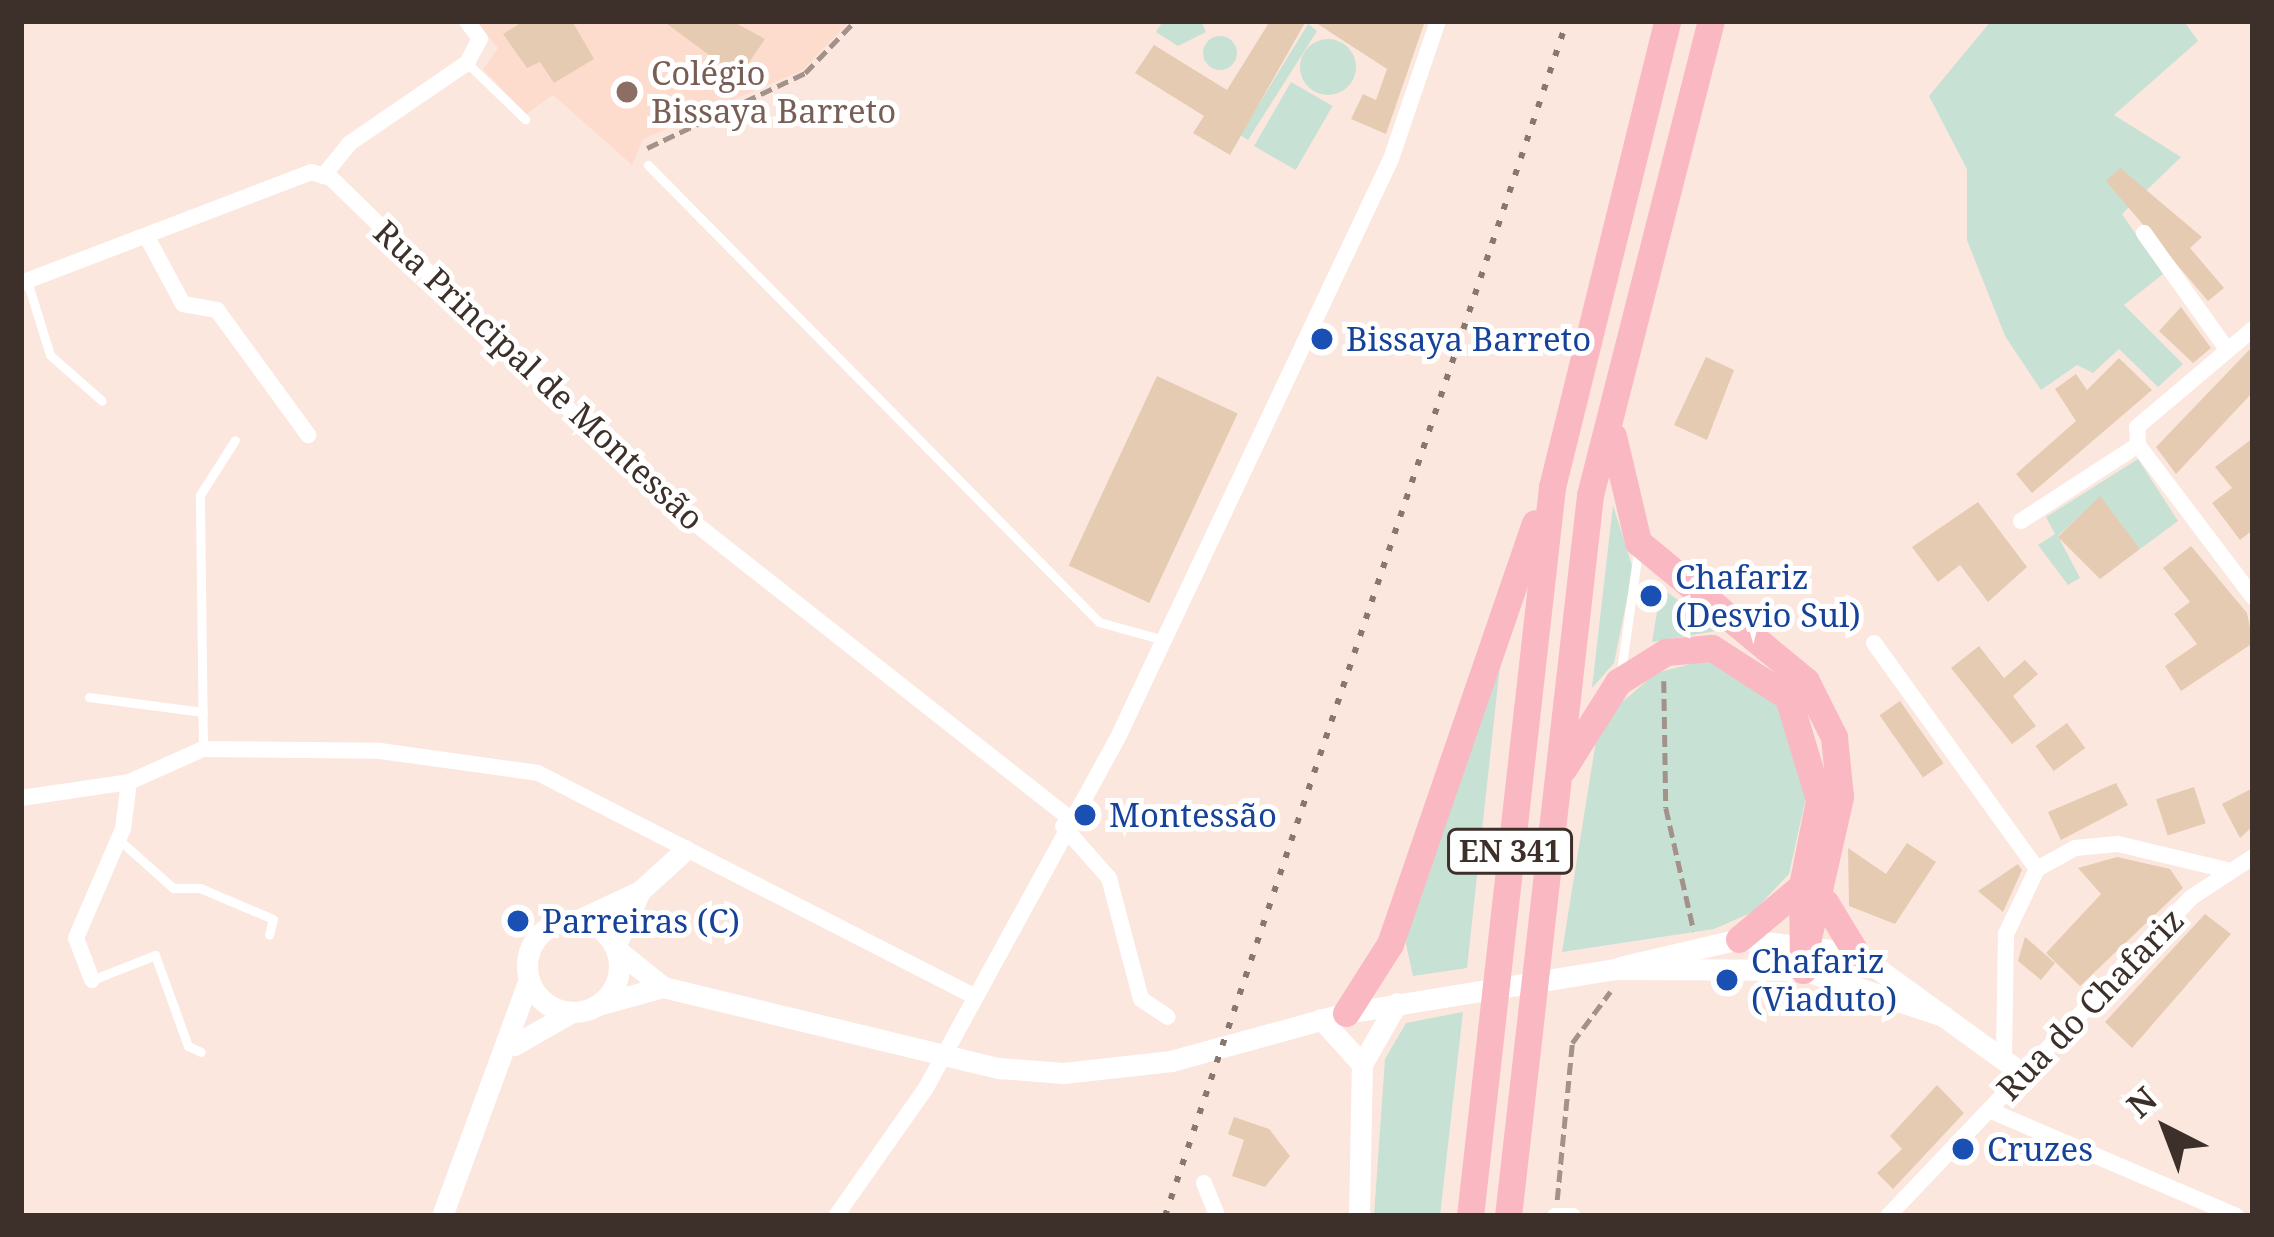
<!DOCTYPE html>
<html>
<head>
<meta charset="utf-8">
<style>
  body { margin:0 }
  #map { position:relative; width:2274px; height:1237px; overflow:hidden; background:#fce7de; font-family:"Noto Serif",serif }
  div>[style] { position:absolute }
  .built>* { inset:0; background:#fddccd }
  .green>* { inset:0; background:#c7e1d4; transform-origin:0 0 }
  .round { border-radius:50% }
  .building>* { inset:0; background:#e5cbb1; transform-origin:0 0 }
  .path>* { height:4.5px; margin-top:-2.25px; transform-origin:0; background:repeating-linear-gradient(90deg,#a3928a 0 12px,transparent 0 18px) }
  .service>* { height:9px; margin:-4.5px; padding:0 4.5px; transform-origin:4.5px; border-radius:4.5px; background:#fff }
  .minor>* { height:16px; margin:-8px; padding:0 8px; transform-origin:8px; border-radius:8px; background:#fff }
  .tertiary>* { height:21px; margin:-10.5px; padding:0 10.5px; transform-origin:10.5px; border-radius:10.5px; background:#fff }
  .tertiary>.ring { margin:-10.5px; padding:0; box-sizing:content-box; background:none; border:21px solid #fff; border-radius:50% }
  .trunk>* { height:27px; margin:-13.5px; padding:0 13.5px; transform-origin:13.5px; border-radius:13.5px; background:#fab8c3 }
  .rail>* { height:6px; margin-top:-3px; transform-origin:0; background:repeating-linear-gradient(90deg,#877770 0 6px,transparent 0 18px) }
  .dots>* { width:33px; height:33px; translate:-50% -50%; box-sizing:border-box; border:6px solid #fff; border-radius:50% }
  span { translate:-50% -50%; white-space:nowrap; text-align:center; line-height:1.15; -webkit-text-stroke:10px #fff; paint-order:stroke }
  .shield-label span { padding:3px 9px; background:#fff; border:3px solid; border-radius:9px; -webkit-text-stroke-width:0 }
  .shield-label { font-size:30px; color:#3d302a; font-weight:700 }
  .education-label { font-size:33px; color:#785e54 }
  .left { translate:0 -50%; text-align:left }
  .transit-label { font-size:33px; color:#164399 }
  .street-label { font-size:33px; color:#3d302a }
  .frame { position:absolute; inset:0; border:24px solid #3d302a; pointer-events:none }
  .north { position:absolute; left:2106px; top:1069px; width:120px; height:120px; -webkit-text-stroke:9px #fff; paint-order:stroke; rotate:318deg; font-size:33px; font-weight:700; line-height:48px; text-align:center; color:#3d302a }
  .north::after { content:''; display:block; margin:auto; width:42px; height:54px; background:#3d302a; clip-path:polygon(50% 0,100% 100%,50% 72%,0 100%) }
</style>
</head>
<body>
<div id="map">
  <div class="built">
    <i style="clip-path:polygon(476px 21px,850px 21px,803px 70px,643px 139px,632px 165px,553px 95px,526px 114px,483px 69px,498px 48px)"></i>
  </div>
  <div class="green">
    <i style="clip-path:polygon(1163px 21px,1201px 21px,1206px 32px,1178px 46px,1156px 32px)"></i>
    <i style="clip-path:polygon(1991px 21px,2184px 21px,2198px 41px,2114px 115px,2181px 157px,2122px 214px,2163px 274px,2124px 305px,2183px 364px,2158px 387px,2119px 349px,2093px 373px,2077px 365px,2041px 390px,2005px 336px,1967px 240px,1967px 169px,1929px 96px)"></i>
    <i style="clip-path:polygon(1308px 24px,1317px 31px,1248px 140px,1240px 135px)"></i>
    <i class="round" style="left:1203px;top:36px;width:34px;height:34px"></i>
    <i class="round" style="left:1300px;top:39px;width:56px;height:56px"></i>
    <i style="left:1291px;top:82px;width:48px;height:74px;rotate:30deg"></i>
    <i style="clip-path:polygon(2138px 459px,2178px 521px,2140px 549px,2100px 497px,2058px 536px,2080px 578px,2068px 585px,2038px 545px,2055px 534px,2046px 517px)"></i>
    <i style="clip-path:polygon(1613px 505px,1633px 569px,1614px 663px,1592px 688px)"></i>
    <i style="clip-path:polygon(1661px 588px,1716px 627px,1716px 631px,1652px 642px)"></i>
    <i style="clip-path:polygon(1503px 638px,1467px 968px,1413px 976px,1404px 935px)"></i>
    <i style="clip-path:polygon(1710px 659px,1783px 710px,1810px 779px,1789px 874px,1753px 912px,1714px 929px,1562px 952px,1599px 722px,1656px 673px)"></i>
    <i style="clip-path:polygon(1463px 1012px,1440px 1216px,1374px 1216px,1385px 1059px,1406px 1023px)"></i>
  </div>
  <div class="building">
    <i style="clip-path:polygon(524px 21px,572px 21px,594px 59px,554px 83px,540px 62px,527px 68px,503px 34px)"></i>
    <i style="clip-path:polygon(663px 21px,732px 21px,765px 39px,739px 77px)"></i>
    <i style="clip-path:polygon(1270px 21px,1306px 21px,1230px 155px,1193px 133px,1204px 116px,1135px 73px,1154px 45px,1227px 90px)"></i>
    <i style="clip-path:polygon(1313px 21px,1425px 21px,1386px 134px,1351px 119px,1363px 94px,1376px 100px,1387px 69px)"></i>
    <i style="clip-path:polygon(2120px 168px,2202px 237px,2190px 248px,2224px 288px,2208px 301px,2106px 181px)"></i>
    <i style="clip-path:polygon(2181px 307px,2211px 348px,2193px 363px,2159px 331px)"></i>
    <i style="clip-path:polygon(2253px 346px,2253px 392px,2176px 474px,2156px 447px)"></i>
    <i style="clip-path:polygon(1706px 357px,1734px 370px,1707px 440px,1674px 425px)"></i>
    <i style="clip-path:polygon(2119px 358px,2152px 390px,2032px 493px,2016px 474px,2076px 421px,2055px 389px,2076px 374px,2087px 390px)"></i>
    <i style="left:1157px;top:376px;width:89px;height:209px;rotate:25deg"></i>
    <i style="clip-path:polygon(2253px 438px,2253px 530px,2240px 540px,2212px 503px,2232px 488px,2215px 467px)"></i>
    <i style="clip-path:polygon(2100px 496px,2140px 549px,2100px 579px,2058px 537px)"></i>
    <i style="clip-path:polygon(1978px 502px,2027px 567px,1988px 602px,1960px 565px,1938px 582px,1912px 547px)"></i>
    <i style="clip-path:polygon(2191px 546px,2247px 613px,2253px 643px,2181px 691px,2165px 666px,2197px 644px,2174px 614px,2190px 602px,2163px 568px)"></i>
    <i style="clip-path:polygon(1979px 646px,2004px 678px,2025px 660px,2038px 674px,2013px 696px,2036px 726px,2012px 744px,1951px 668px)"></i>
    <i style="left:1900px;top:701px;width:76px;height:25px;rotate:55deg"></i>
    <i style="left:2067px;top:723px;width:31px;height:39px;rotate:54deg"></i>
    <i style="clip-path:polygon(2116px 783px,2128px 805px,2061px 840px,2048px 812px)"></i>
    <i style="left:2194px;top:787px;width:38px;height:40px;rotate:72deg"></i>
    <i style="clip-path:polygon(2253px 788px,2253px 826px,2240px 838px,2222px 804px)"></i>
    <i style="clip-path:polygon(1907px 843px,1936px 862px,1895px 924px,1849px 906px,1848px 848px,1886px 874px)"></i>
    <i style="clip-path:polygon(2117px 857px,2170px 869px,2183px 888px,2080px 986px,2046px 953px,2101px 894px,2078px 868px)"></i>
    <i style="clip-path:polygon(2018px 864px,2022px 870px,2003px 912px,1978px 891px)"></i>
    <i style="clip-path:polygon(2205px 914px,2231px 934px,2132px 1048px,2105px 1022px)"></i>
    <i style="clip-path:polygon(2025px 937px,2055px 963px,2041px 980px,2018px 961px)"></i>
    <i style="clip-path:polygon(1937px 1085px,1964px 1113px,1893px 1189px,1877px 1173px,1902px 1149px,1890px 1136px)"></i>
    <i style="clip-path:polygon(1234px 1117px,1269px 1129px,1290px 1156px,1265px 1187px,1232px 1176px,1244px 1140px,1228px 1134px)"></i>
  </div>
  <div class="path">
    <i style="left:647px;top:148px;width:175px;rotate:-25.4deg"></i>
    <i style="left:805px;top:73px;width:72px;rotate:-46.1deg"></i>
    <i style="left:1664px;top:681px;width:127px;rotate:89.1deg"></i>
    <i style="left:1666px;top:808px;width:126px;rotate:77.2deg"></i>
    <i style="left:1557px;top:1200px;width:158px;rotate:-84.5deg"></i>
    <i style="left:1572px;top:1043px;width:64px;rotate:-53.3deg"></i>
  </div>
  <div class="service">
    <i style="left:467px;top:63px;width:81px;rotate:44deg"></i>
    <i style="left:648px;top:165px;width:642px;rotate:45.38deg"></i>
    <i style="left:1099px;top:622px;width:67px;rotate:15.5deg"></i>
    <i style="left:27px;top:281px;width:77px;rotate:72.7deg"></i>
    <i style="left:50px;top:355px;width:69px;rotate:41.5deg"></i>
    <i style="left:1621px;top:671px;width:120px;rotate:-81.9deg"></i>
    <i style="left:89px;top:697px;width:115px;rotate:7.5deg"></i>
    <i style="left:203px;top:749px;width:254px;rotate:-90.7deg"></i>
    <i style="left:200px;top:495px;width:65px;rotate:-57.5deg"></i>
    <i style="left:118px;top:839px;width:74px;rotate:41.7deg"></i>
    <i style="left:173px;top:888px;width:27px"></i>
    <i style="left:200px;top:888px;width:79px;rotate:23deg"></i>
    <i style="left:273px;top:919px;width:16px;rotate:104deg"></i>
    <i style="left:92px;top:980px;width:68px;rotate:-21.6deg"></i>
    <i style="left:155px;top:955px;width:97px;rotate:70.1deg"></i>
    <i style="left:188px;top:1046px;width:14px;rotate:25deg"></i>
  </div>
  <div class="minor">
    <i style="left:323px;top:176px;width:43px;rotate:-50.7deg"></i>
    <i style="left:350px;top:143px;width:142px;rotate:-34.4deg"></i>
    <i style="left:467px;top:63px;width:27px;rotate:-62deg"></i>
    <i style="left:480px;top:39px;width:22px;rotate:-126deg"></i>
    <i style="left:2144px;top:233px;width:138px;rotate:54.5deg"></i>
    <i style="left:148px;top:239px;width:74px;rotate:61.7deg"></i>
    <i style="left:183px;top:304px;width:35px;rotate:10deg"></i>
    <i style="left:217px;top:310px;width:155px;rotate:53.9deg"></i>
    <i style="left:21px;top:283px;width:311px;rotate:-20.9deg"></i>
    <i style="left:311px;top:172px;width:21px;rotate:17deg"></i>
    <i style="left:331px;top:178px;width:445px;rotate:44.2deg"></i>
    <i style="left:650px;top:488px;width:532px;rotate:38.21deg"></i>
    <i style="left:2138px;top:445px;width:191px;rotate:52.9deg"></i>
    <i style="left:2021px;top:521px;width:140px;rotate:-33deg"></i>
    <i style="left:2138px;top:445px;width:18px;rotate:-93deg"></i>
    <i style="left:2137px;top:427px;width:152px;rotate:-40.2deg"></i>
    <i style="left:1874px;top:643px;width:279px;rotate:54.2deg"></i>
    <i style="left:21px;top:798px;width:109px;rotate:-8.4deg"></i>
    <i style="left:129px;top:782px;width:81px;rotate:-24deg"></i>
    <i style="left:203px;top:749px;width:177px;rotate:0.6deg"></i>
    <i style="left:380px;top:751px;width:160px;rotate:7.9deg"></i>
    <i style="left:538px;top:773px;width:487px;rotate:27.1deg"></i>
    <i style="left:1063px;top:826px;width:69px;rotate:48.5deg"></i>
    <i style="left:1109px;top:878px;width:125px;rotate:75.2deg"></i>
    <i style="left:1141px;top:999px;width:32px;rotate:34deg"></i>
    <i style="left:92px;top:980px;width:45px;rotate:-110.9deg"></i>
    <i style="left:76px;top:938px;width:119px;rotate:-66.7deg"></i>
    <i style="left:123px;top:829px;width:47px;rotate:-82.7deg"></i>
    <i style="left:2004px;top:1059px;width:125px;rotate:-89.1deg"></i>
    <i style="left:2006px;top:934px;width:72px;rotate:-64.5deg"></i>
    <i style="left:2037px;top:869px;width:43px;rotate:-28.9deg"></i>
    <i style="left:2075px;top:848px;width:43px;rotate:-5.3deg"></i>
    <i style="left:2118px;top:844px;width:112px;rotate:13.4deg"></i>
    <i style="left:1989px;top:1110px;width:269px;rotate:23.2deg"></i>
    <i style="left:1204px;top:1183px;width:35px;rotate:68deg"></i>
    <i style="left:836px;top:1216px;width:156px;rotate:-54.9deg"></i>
    <i style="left:926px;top:1088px;width:405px;rotate:-61.3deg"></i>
    <i style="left:1120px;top:733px;width:635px;rotate:-64.73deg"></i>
    <i style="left:1391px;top:159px;width:146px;rotate:-71.2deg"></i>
    <i style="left:1555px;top:1216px;width:18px"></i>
    <i style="left:1888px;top:1216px;width:441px;rotate:-46.4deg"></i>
    <i style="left:2192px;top:897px;width:73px;rotate:-33.3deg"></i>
  </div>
  <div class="tertiary">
    <i style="left:578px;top:920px;width:68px;rotate:-25.1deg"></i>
    <i style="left:640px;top:891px;width:61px;rotate:-42.3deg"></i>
    <i class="ring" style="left:527px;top:920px;width:71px;height:71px"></i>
    <i style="left:615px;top:947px;width:61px;rotate:-65.9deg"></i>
    <i style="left:617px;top:950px;width:59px;rotate:38.8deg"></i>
    <i style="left:663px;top:987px;width:346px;rotate:13.6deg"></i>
    <i style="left:999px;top:1068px;width:64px;rotate:4.5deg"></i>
    <i style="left:1063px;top:1073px;width:109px;rotate:-6.3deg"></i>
    <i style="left:1171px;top:1061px;width:181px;rotate:-15.3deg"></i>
    <i style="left:1346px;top:1013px;width:272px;rotate:-9.3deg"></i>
    <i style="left:1614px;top:969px;width:189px;rotate:0.3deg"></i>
    <i style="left:1803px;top:970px;width:148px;rotate:18.1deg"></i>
    <i style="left:1620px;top:967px;width:122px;rotate:-13.2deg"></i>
    <i style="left:1739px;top:939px;width:118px;rotate:6.8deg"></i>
    <i style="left:1856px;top:953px;width:206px;rotate:35.9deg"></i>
    <i style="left:597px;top:1005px;width:68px;rotate:-15.3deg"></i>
    <i style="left:1321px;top:1019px;width:61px;rotate:47.7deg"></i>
    <i style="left:514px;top:1045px;width:67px;rotate:-29.6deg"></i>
    <i style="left:442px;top:1216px;width:252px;rotate:-69.8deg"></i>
    <i style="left:1359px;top:1216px;width:152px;rotate:-88.9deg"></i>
    <i style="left:1362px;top:1064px;width:70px;rotate:-60.2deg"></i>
  </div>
  <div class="trunk">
    <i style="left:1613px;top:436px;width:109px;rotate:76.7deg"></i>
    <i style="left:1638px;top:542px;width:218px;rotate:39.6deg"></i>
    <i style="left:1806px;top:681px;width:63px;rotate:63.4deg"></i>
    <i style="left:1834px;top:737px;width:60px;rotate:84.3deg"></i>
    <i style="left:1840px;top:797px;width:149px;rotate:102.8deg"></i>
    <i style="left:1563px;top:769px;width:103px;rotate:-57.7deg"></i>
    <i style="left:1618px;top:682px;width:57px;rotate:-32deg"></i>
    <i style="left:1666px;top:652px;width:46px;rotate:-5deg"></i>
    <i style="left:1712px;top:648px;width:90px;rotate:32.8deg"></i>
    <i style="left:1788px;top:697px;width:108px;rotate:73.2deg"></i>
    <i style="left:1819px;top:800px;width:88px;rotate:101.2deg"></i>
    <i style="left:1802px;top:886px;width:84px;rotate:89.3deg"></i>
    <i style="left:1825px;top:902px;width:60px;rotate:58.7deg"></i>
    <i style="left:1739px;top:939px;width:82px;rotate:-40.1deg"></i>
    <i style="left:1346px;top:1013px;width:82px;rotate:-57.5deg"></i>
    <i style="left:1390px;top:944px;width:445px;rotate:-71deg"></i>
    <i style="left:1470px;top:1216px;width:734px;rotate:-83.58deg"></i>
    <i style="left:1552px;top:487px;width:480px;rotate:-76.1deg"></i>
    <i style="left:1508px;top:1216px;width:726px;rotate:-83.51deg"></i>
    <i style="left:1590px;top:495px;width:489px;rotate:-75.7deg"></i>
  </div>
  <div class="rail">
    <i style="left:1165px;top:1216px;width:1261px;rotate:-71.41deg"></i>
  </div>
  <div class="dots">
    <i style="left:627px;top:92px;background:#8d6e63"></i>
    <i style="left:1322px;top:339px;background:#1a4fb4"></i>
    <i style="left:1651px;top:596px;background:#1a4fb4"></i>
    <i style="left:1085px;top:815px;background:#1a4fb4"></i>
    <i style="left:518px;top:921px;background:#1a4fb4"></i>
    <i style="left:1727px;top:980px;background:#1a4fb4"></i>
    <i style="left:1963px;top:1149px;background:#1a4fb4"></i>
  </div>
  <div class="shield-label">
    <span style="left:1510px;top:851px">EN 341</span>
  </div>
  <div class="education-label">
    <span class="left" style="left:651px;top:92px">Colégio<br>Bissaya Barreto</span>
  </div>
  <div class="transit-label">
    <span class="left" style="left:1346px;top:339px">Bissaya Barreto</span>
    <span class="left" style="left:1675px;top:596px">Chafariz<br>(Desvio Sul)</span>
    <span class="left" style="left:1109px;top:815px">Montessão</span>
    <span class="left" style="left:542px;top:921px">Parreiras (C)</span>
    <span class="left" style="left:1751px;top:980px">Chafariz<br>(Viaduto)</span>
    <span class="left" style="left:1987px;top:1149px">Cruzes</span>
  </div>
  <div class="street-label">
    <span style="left:539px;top:375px;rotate:43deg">Rua Principal de Montessão</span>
    <span style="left:2090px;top:1004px;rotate:-46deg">Rua do Chafariz</span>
  </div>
  <div class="frame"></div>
  <div class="north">N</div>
</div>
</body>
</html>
